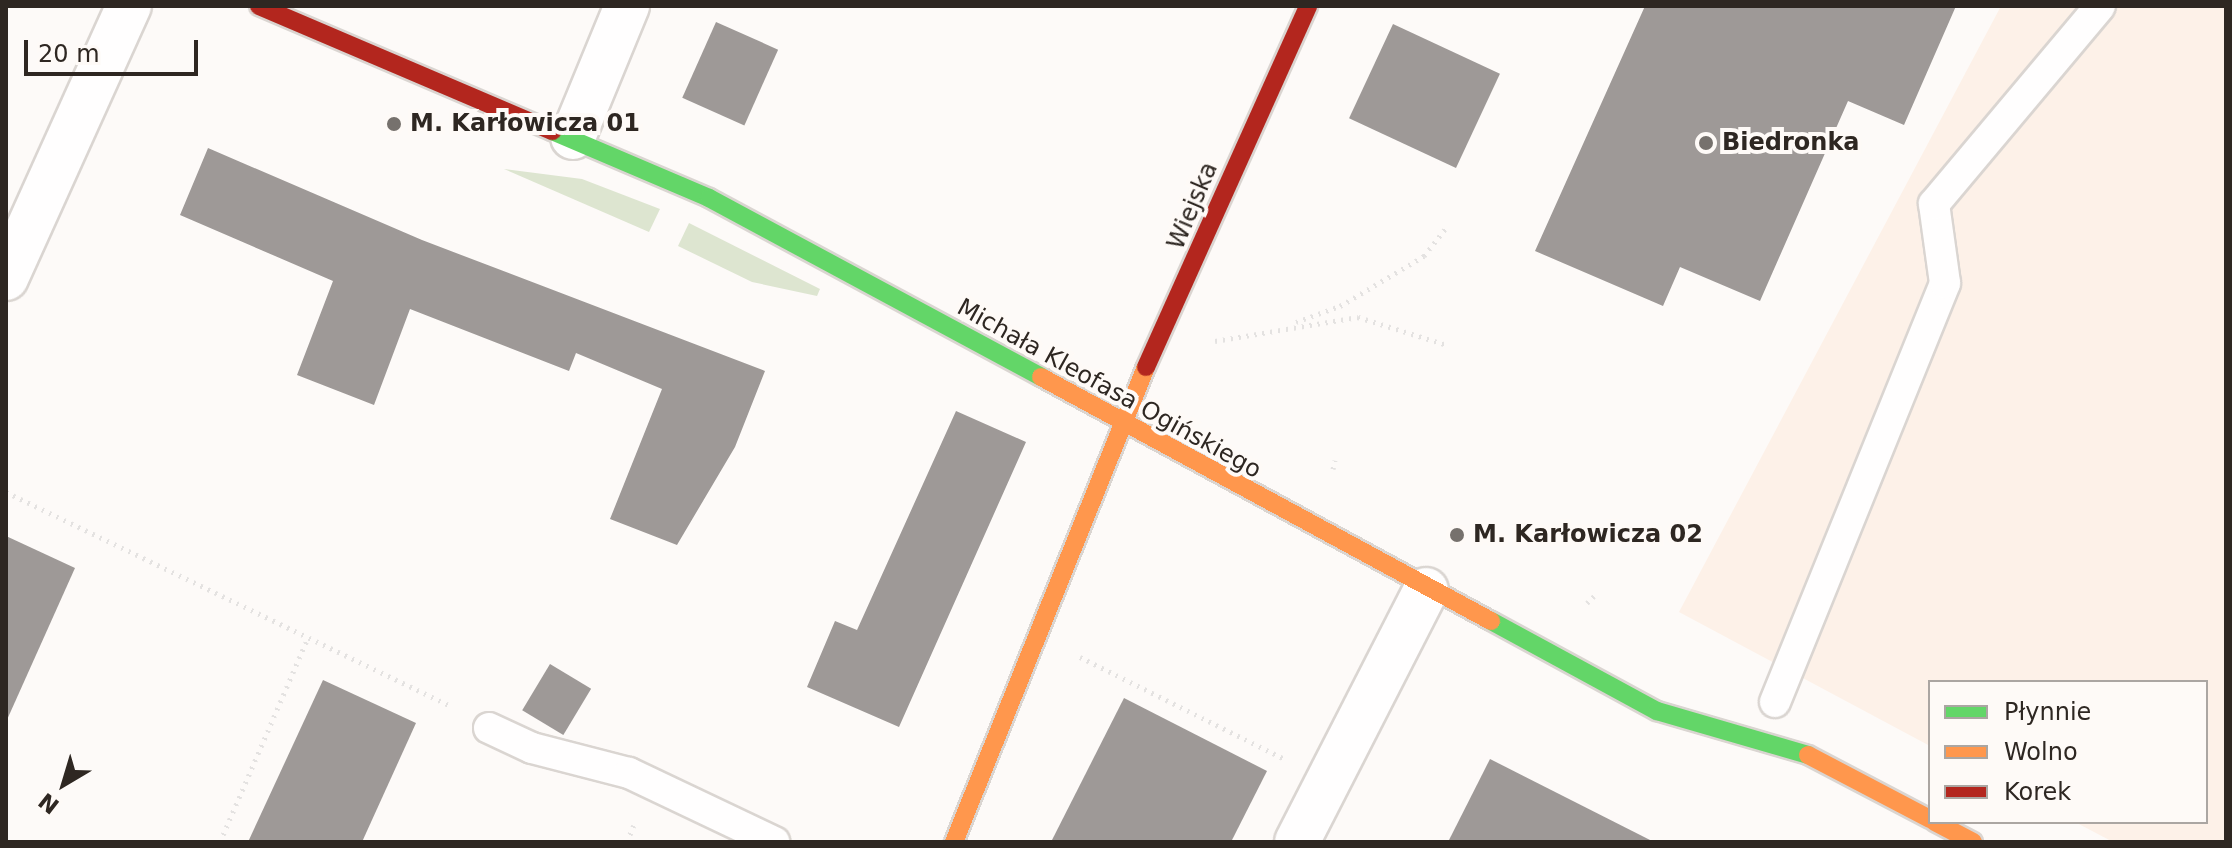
<!DOCTYPE html>
<html>
<head>
<meta charset="utf-8">
<style>
  body { margin:0 }
  #map { position:relative; width:2232px; height:848px; overflow:hidden; background:#fdfaf8; font-family:"DejaVu Sans",sans-serif }
  div>[style] { position:absolute }
  .built>* { inset:0; background:#fdf1e8 }
  .green>* { inset:0; background:#dde5d0 }
  .building>* { inset:0; background:#9e9997; transform-origin:0 0 }
  .path>* { height:5px; margin-top:-2.5px; transform-origin:0; background:repeating-linear-gradient(90deg,#e4e2e1 0 2px,transparent 0 8px) }
  .roads { filter:drop-shadow(2px 0 #dad5d1) drop-shadow(-2px 0 #dad5d1) drop-shadow(0 2px #dad5d1) drop-shadow(0 -2px #dad5d1) }
  .lane>* { height:30px; margin:-15px; padding:0 15px; transform-origin:15px; border-radius:15px; background:#fffefe }
  .street>* { height:44px; margin:-22px; padding:0 22px; transform-origin:22px; border-radius:22px; background:#fffefe }
  .fast>* { height:18px; margin:-9px; padding:0 9px; transform-origin:9px; border-radius:9px; background:#63d668 }
  .slow>* { height:18px; margin:-9px; padding:0 9px; transform-origin:9px; border-radius:9px; background:#ff974d }
  .jam>* { height:18px; margin:-9px; padding:0 9px; transform-origin:9px; border-radius:9px; background:#b3261e }
  .dots>* { width:22px; height:22px; translate:-50% -50%; box-sizing:border-box; border:4px solid #fefaf7; border-radius:50% }
  span { translate:-50% -50%; white-space:nowrap; text-align:center; line-height:1.15; -webkit-text-stroke:8px #fefaf7; paint-order:stroke }
  .poi-label { font-size:24px; color:#2e2722; font-weight:700 }
  .left { translate:0 -50%; text-align:left }
  .street-label { font-size:24px; color:#2e2722 }
  .frame { position:absolute; inset:0; border:8px solid #2e2722; pointer-events:none }
  .legend { position:absolute; left:1928px; top:680px; width:280px; height:144px; box-sizing:border-box; background:#fefaf7; border:2px solid #aba6a2; margin:0; padding:10px 14px; list-style:none; font-size:24px; color:#2e2722 }
  .legend li { display:flex; align-items:center; gap:16px; height:40px }
  .legend b { width:40px; border:2px solid #aba6a2 }
  .north { position:absolute; left:24px; top:744px; width:80px; height:80px; -webkit-text-stroke:6px #fefaf7; paint-order:stroke; rotate:218deg; font-size:22px; font-weight:700; line-height:32px; text-align:center; color:#2e2722 }
  .north::after { content:''; display:block; margin:auto; width:28px; height:36px; background:#2e2722; clip-path:polygon(50% 0,100% 100%,50% 72%,0 100%) }
  .scale { position:absolute; left:24px; top:40px; width:174px; height:36px; box-sizing:border-box; border:4px solid #2e2722; border-top:0; padding-left:10px; font-size:24px; line-height:28px; white-space:nowrap; color:#2e2722; -webkit-text-stroke:6px #fefaf7; paint-order:stroke }
</style>
</head>
<body>
<div id="map">
  <div class="built">
    <i style="clip-path:polygon(2001px 6px,2226px 6px,2226px 842px,2113px 842px,2075px 822px,2206px 822px,2206px 682px,1930px 682px,1930px 746px,1679px 612px)"></i>
  </div>
  <div class="green">
    <i style="clip-path:polygon(504px 169px,582px 179px,660px 209px,649px 232px)"></i>
    <i style="clip-path:polygon(689px 223px,820px 289px,817px 296px,752px 282px,678px 246px)"></i>
  </div>
  <div class="building">
    <i style="clip-path:polygon(1645px 6px,1956px 6px,1904px 125px,1848px 101px,1760px 301px,1680px 267px,1663px 306px,1535px 251px)"></i>
    <i style="left:716px;top:22px;width:68px;height:83px;rotate:24deg"></i>
    <i style="left:1393px;top:24px;width:118px;height:104px;rotate:25deg"></i>
    <i style="clip-path:polygon(208px 148px,422px 240px,765px 371px,735px 447px,677px 545px,610px 519px,662px 389px,576px 353px,569px 371px,410px 309px,374px 405px,297px 375px,333px 281px,180px 215px)"></i>
    <i style="clip-path:polygon(956px 411px,1026px 442px,899px 727px,807px 687px,835px 621px,857px 630px)"></i>
    <i style="clip-path:polygon(6px 536px,75px 568px,6px 722px)"></i>
    <i style="left:550px;top:664px;width:48px;height:54px;rotate:31deg"></i>
    <i style="clip-path:polygon(323px 680px,416px 723px,362px 842px,248px 842px)"></i>
    <i style="clip-path:polygon(1124px 698px,1267px 771px,1231px 842px,1051px 842px)"></i>
    <i style="clip-path:polygon(1490px 759px,1654px 842px,1448px 842px)"></i>
  </div>
  <div class="path">
    <i style="left:1296px;top:322px;width:47px;rotate:-20deg"></i>
    <i style="left:1340px;top:306px;width:98px;rotate:-30.8deg"></i>
    <i style="left:1424px;top:256px;width:39px;rotate:-52deg"></i>
    <i style="left:1215px;top:341px;width:145px;rotate:-9.5deg"></i>
    <i style="left:1358px;top:317px;width:93px;rotate:17.5deg"></i>
    <i style="left:1333px;top:469px;width:9px;rotate:-77deg"></i>
    <i style="left:6px;top:492px;width:493px;rotate:25.7deg"></i>
    <i style="left:1587px;top:603px;width:10px;rotate:-45deg"></i>
    <i style="left:1080px;top:657px;width:227px;rotate:26.5deg"></i>
    <i style="left:220px;top:842px;width:222px;rotate:-66.7deg"></i>
    <i style="left:627px;top:842px;width:18px;rotate:-68deg"></i>
  </div>
  <div class="roads">
    <div class="lane">
      <i style="left:1775px;top:702px;width:452px;rotate:-67.9deg"></i>
      <i style="left:1945px;top:283px;width:80px;rotate:-97.9deg"></i>
      <i style="left:1934px;top:204px;width:258px;rotate:-50deg"></i>
      <i style="left:489px;top:728px;width:47px;rotate:24.9deg"></i>
      <i style="left:532px;top:748px;width:100px;rotate:14.5deg"></i>
      <i style="left:629px;top:773px;width:161px;rotate:25.4deg"></i>
    </div>
    <div class="street">
      <i style="left:573px;top:137px;width:142px;rotate:-67.6deg"></i>
      <i style="left:6px;top:278px;width:299px;rotate:-65.7deg"></i>
      <i style="left:1297px;top:842px;width:283px;rotate:-62.9deg"></i>
    </div>
    <div class="fast">
      <i style="left:552px;top:131px;width:171px;rotate:23.1deg"></i>
      <i style="left:709px;top:198px;width:377px;rotate:28.3deg"></i>
      <i style="left:1491px;top:621px;width:189px;rotate:28.5deg"></i>
      <i style="left:1657px;top:711px;width:157px;rotate:16.2deg"></i>
    </div>
    <div class="slow">
      <i style="left:1041px;top:377px;width:512px;rotate:28.47deg"></i>
      <i style="left:1808px;top:755px;width:138px;rotate:27.7deg"></i>
      <i style="left:1935px;top:822px;width:43px;rotate:27.8deg"></i>
      <i style="left:954px;top:842px;width:512px;rotate:-67.99deg"></i>
    </div>
    <div class="jam">
      <i style="left:259px;top:6px;width:319px;rotate:23.1deg"></i>
      <i style="left:1146px;top:367px;width:396px;rotate:-65.8deg"></i>
    </div>
  </div>
  <div class="dots">
    <i style="left:394px;top:124px;background:#76716d"></i>
    <i style="left:1706px;top:143px;background:#76716d"></i>
    <i style="left:1457px;top:535px;background:#76716d"></i>
  </div>
  <div class="poi-label">
    <span class="left" style="left:410px;top:124px">M. Karłowicza 01</span>
    <span class="left" style="left:1722px;top:143px">Biedronka</span>
    <span class="left" style="left:1473px;top:535px">M. Karłowicza 02</span>
  </div>
  <div class="street-label">
    <span style="left:1193px;top:206px;rotate:-67deg">Wiejska</span>
    <span style="left:1109px;top:389px;rotate:29deg">Michała Kleofasa Ogińskiego</span>
  </div>
  <div class="frame"></div>
  <ul class="legend">
  <li><b style="height:10px;background:#63d668"></b>Płynnie</li>
  <li><b style="height:10px;background:#ff974d"></b>Wolno</li>
  <li><b style="height:10px;background:#b3261e"></b>Korek</li>
  </ul>
  <div class="north">N</div>
  <div class="scale">20 m</div>
</div>
</body>
</html>
